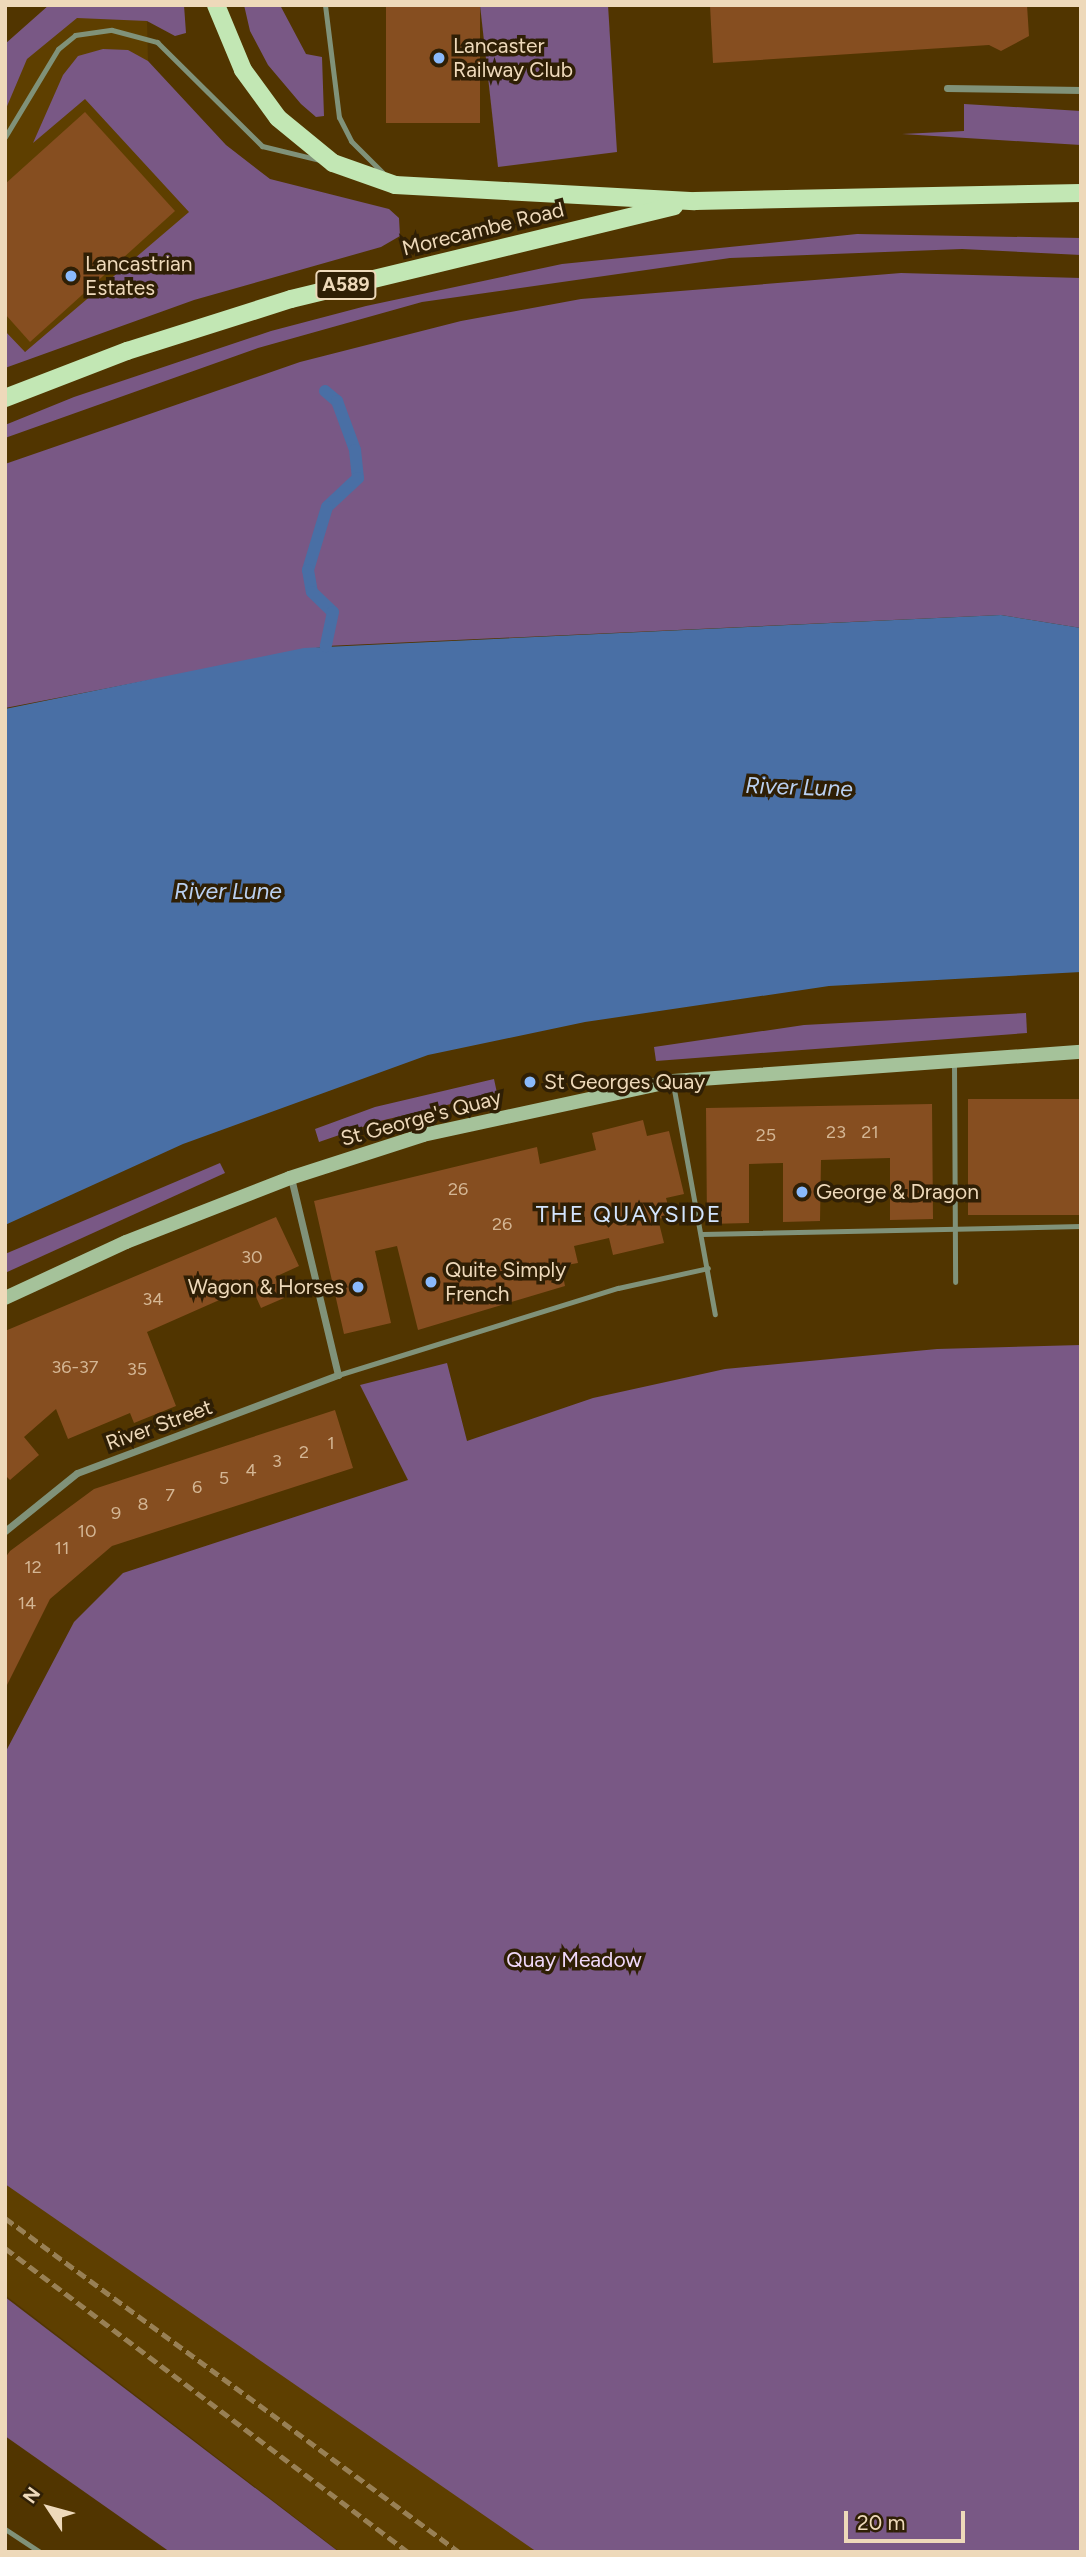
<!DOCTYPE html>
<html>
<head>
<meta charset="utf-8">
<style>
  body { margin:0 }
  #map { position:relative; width:1086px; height:2557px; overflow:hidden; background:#513500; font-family:Figtree,sans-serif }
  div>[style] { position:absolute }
  .built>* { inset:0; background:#5e3f00 }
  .green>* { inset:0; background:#795885 }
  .water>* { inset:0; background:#496fa5 }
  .stream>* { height:12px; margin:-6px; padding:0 6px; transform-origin:6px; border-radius:6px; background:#496fa5 }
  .building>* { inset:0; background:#864e20; transform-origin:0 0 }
  .lane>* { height:5px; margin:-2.5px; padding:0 2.5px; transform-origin:2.5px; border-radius:2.5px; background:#809279 }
  .street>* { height:7px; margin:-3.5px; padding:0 3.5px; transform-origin:3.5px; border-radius:3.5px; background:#809279 }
  .secondary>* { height:14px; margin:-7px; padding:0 7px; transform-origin:7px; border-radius:7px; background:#a5c29a }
  .primary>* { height:18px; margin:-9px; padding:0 9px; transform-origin:9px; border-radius:9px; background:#c2e7b4 }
  .rail>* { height:5px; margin-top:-2.5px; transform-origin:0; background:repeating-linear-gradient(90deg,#988055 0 10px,transparent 0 15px) }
  .dots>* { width:19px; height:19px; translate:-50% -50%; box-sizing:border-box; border:4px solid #2f1f05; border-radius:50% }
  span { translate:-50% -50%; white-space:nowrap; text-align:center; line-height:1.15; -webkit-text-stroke:7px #2f1f05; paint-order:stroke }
  .number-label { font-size:18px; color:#d4b694 }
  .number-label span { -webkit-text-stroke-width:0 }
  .shield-label span { padding:2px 5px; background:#2f1f05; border:2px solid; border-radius:5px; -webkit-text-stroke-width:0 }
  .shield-label { font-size:19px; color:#eed9ba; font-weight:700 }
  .poi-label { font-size:21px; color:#eed9ba }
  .left { translate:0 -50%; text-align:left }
  .right { translate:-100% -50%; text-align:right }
  .street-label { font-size:21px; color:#eed9ba }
  .park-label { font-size:21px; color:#f0d8f9 }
  .water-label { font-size:23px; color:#bad0f0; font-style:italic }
  .neighbourhood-label { font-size:23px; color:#d3e5ff; letter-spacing:2px }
  .frame { position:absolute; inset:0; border:7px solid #eed9ba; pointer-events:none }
  .north { position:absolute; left:14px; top:2473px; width:70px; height:70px; -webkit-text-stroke:5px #2f1f05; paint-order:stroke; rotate:306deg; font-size:19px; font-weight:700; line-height:28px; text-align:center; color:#eed9ba }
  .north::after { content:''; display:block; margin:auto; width:24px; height:32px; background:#eed9ba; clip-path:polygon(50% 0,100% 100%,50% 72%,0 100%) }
  .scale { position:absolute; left:844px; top:2511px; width:121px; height:32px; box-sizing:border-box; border:4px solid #eed9ba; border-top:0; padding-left:9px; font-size:21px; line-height:24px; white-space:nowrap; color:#eed9ba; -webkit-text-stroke:5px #2f1f05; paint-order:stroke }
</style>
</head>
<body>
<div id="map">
  <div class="built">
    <i style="clip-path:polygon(49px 5px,147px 21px,148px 61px,241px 269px,5px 359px,5px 44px)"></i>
    <i style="clip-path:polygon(5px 2166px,596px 2552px,340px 2552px,5px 2295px)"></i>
  </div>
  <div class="green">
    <i style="clip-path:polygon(49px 5px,184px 5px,186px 33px,175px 36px,147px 21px,77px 18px,27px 59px,5px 111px,5px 44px)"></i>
    <i style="clip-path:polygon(244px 5px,280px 5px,306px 54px,322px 57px,324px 116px,316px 117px,301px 104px,268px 65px,250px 31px)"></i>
    <i style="clip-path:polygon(480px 5px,608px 5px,617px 152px,498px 167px)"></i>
    <i style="clip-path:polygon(103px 49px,128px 50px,148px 61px,226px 145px,270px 179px,389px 209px,399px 218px,400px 236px,381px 247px,194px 300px,5px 368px,5px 331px,25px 352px,189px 212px,85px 99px,33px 143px,63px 75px,78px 56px)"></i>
    <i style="clip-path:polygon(964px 104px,1081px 111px,1081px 145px,902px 134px,964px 131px)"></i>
    <i style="clip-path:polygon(857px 234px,1081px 238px,1081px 255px,962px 249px,730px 258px,422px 302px,258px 348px,5px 438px,5px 425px,74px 397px,271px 331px,366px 306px,562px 264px)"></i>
    <i style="clip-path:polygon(901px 273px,1081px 278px,1081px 628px,1001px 615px,326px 646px,5px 708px,5px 464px,300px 362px,461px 321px,581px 299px)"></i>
    <i style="clip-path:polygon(1026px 1013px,1027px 1033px,656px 1061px,654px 1047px,804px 1025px)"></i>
    <i style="clip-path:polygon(494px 1079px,497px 1093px,380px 1121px,319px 1142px,315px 1129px,375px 1107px)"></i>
    <i style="clip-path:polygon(220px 1163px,225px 1173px,5px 1273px,5px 1254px)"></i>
    <i style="clip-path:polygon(1081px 1345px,1081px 2552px,537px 2552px,5px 2184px,5px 1753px,74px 1622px,123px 1573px,408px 1480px,360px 1385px,447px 1363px,467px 1441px,593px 1398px,725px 1369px,937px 1349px)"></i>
    <i style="clip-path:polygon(5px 2297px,339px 2552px,170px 2552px,5px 2436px)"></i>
  </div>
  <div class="water">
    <i style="clip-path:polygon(1001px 615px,1081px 628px,1081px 972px,829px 986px,585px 1022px,428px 1055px,183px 1144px,5px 1225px,5px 709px,304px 648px)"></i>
  </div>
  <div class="stream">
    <i style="left:325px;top:391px;width:16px;rotate:40deg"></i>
    <i style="left:337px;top:401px;width:52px;rotate:69.8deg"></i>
    <i style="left:355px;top:450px;width:28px;rotate:84deg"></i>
    <i style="left:358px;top:478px;width:42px;rotate:136.9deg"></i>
    <i style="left:327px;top:507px;width:66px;rotate:106.8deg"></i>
    <i style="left:308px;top:570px;width:22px;rotate:80deg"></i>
    <i style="left:312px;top:592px;width:29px;rotate:44deg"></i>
    <i style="left:333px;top:612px;width:35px;rotate:102deg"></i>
  </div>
  <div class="building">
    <i style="left:386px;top:5px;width:94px;height:118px"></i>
    <i style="clip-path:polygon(710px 5px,1027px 5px,1029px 36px,1001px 51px,989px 45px,713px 63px)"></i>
    <i style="clip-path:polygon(85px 112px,175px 211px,30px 342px,5px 314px,5px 184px)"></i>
    <i style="left:1081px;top:1099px;width:116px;height:113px;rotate:90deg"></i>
    <i style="clip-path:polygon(932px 1104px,933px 1219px,890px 1220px,890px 1158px,852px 1159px,821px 1160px,820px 1221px,783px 1222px,783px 1163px,749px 1164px,749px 1223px,707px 1224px,706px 1108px)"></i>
    <i style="clip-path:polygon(643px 1120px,647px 1136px,669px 1131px,684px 1194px,666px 1198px,671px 1216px,658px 1219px,664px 1243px,613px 1255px,609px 1238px,574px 1246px,578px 1263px,561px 1266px,565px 1286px,418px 1330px,397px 1246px,375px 1251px,391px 1323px,344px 1334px,314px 1201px,537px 1147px,540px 1164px,596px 1150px,592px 1133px)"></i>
    <i style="clip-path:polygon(276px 1217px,299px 1266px,275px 1277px,284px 1298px,261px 1308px,251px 1286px,147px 1332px,176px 1406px,134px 1423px,130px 1413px,68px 1439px,56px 1409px,24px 1437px,39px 1455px,10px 1480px,5px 1475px,5px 1331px)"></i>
    <i style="clip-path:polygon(335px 1410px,353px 1468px,112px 1546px,50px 1599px,5px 1689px,5px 1558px,10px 1551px,94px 1489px)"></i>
  </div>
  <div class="lane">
    <i style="left:325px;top:5px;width:113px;rotate:82.9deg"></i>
    <i style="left:339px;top:117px;width:27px;rotate:63deg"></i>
    <i style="left:351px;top:141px;width:45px;rotate:45deg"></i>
    <i style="left:5px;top:137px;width:103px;rotate:-58.9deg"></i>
    <i style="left:58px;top:49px;width:22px;rotate:-39deg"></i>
    <i style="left:75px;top:35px;width:37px;rotate:-8deg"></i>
    <i style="left:112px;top:30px;width:47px;rotate:14.9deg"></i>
    <i style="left:157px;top:42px;width:148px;rotate:44.7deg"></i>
    <i style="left:262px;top:146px;width:60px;rotate:13.6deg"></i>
    <i style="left:954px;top:1064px;width:218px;rotate:89.7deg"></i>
    <i style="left:673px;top:1084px;width:234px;rotate:79.7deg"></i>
    <i style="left:702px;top:1234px;width:379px;rotate:-1.2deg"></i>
    <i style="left:338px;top:1375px;width:293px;rotate:-17.3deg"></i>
    <i style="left:618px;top:1288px;width:92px;rotate:-12.5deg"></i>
    <i style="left:5px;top:2529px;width:42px;rotate:33.3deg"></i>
  </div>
  <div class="street">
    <i style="left:947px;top:88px;width:134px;rotate:0.9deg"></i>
    <i style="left:5px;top:1531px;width:92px;rotate:-38.9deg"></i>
    <i style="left:77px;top:1473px;width:279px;rotate:-20.6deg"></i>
    <i style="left:338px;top:1375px;width:203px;rotate:-103.4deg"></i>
  </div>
  <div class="secondary">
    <i style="left:5px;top:1298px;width:133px;rotate:-24.8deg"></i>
    <i style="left:126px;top:1242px;width:176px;rotate:-21.3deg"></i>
    <i style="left:290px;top:1178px;width:140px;rotate:-17.9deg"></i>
    <i style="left:423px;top:1135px;width:256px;rotate:-12.2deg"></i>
    <i style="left:673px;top:1081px;width:409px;rotate:-4.1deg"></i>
  </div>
  <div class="primary">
    <i style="left:216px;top:5px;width:70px;rotate:67.4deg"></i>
    <i style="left:243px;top:70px;width:59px;rotate:53.9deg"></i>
    <i style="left:278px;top:118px;width:71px;rotate:39.3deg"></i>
    <i style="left:333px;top:163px;width:66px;rotate:19.5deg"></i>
    <i style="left:395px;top:185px;width:300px;rotate:3.1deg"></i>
    <i style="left:695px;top:201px;width:386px;rotate:-1.2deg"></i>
    <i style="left:5px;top:398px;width:131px;rotate:-21.1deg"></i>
    <i style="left:127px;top:351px;width:172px;rotate:-17.6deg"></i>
    <i style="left:291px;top:299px;width:394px;rotate:-13.6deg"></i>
  </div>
  <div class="rail">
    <i style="left:5px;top:2218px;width:564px;rotate:36.34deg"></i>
    <i style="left:5px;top:2248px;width:505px;rotate:37.03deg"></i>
  </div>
  <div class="dots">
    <i style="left:439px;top:58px;background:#8abafc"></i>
    <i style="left:71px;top:276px;background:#8abafc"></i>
    <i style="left:530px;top:1082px;background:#8abafc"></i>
    <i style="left:802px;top:1192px;background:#8abafc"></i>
    <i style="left:431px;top:1282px;background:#8abafc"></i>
    <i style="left:358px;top:1287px;background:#8abafc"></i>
  </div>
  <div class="number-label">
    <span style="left:836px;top:1132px">23</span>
    <span style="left:870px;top:1132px">21</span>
    <span style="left:766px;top:1135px">25</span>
    <span style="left:458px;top:1189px">26</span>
    <span style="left:502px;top:1224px">26</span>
    <span style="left:252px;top:1257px">30</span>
    <span style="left:153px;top:1299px">34</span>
    <span style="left:75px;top:1367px">36-37</span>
    <span style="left:137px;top:1369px">35</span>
    <span style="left:331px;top:1443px">1</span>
    <span style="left:304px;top:1452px">2</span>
    <span style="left:277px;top:1461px">3</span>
    <span style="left:251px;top:1470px">4</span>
    <span style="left:224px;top:1478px">5</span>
    <span style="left:197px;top:1487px">6</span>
    <span style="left:170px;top:1495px">7</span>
    <span style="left:143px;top:1504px">8</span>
    <span style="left:116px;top:1513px">9</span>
    <span style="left:87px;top:1531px">10</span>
    <span style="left:62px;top:1548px">11</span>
    <span style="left:33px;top:1567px">12</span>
    <span style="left:27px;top:1603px">14</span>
  </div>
  <div class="shield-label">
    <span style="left:346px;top:285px">A589</span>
  </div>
  <div class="poi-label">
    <span class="left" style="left:453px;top:58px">Lancaster<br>Railway Club</span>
    <span class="left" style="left:85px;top:276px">Lancastrian<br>Estates</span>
    <span class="left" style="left:544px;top:1082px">St Georges Quay</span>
    <span class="left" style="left:816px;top:1192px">George &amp; Dragon</span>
    <span class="left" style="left:445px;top:1282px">Quite Simply<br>French</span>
    <span class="right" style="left:344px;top:1287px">Wagon &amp; Horses</span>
  </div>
  <div class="street-label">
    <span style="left:483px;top:229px;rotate:-14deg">Morecambe Road</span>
    <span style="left:421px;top:1118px;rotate:-15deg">St George's Quay</span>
    <span style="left:159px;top:1425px;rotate:-20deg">River Street</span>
  </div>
  <div class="park-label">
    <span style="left:574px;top:1960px">Quay Meadow</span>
  </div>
  <div class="water-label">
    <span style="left:799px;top:787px;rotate:2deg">River Lune</span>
    <span style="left:228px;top:891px">River Lune</span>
  </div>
  <div class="neighbourhood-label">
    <span style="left:629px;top:1214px">THE QUAYSIDE</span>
  </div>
  <div class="frame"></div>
  <div class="north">N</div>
  <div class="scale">20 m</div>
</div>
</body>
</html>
